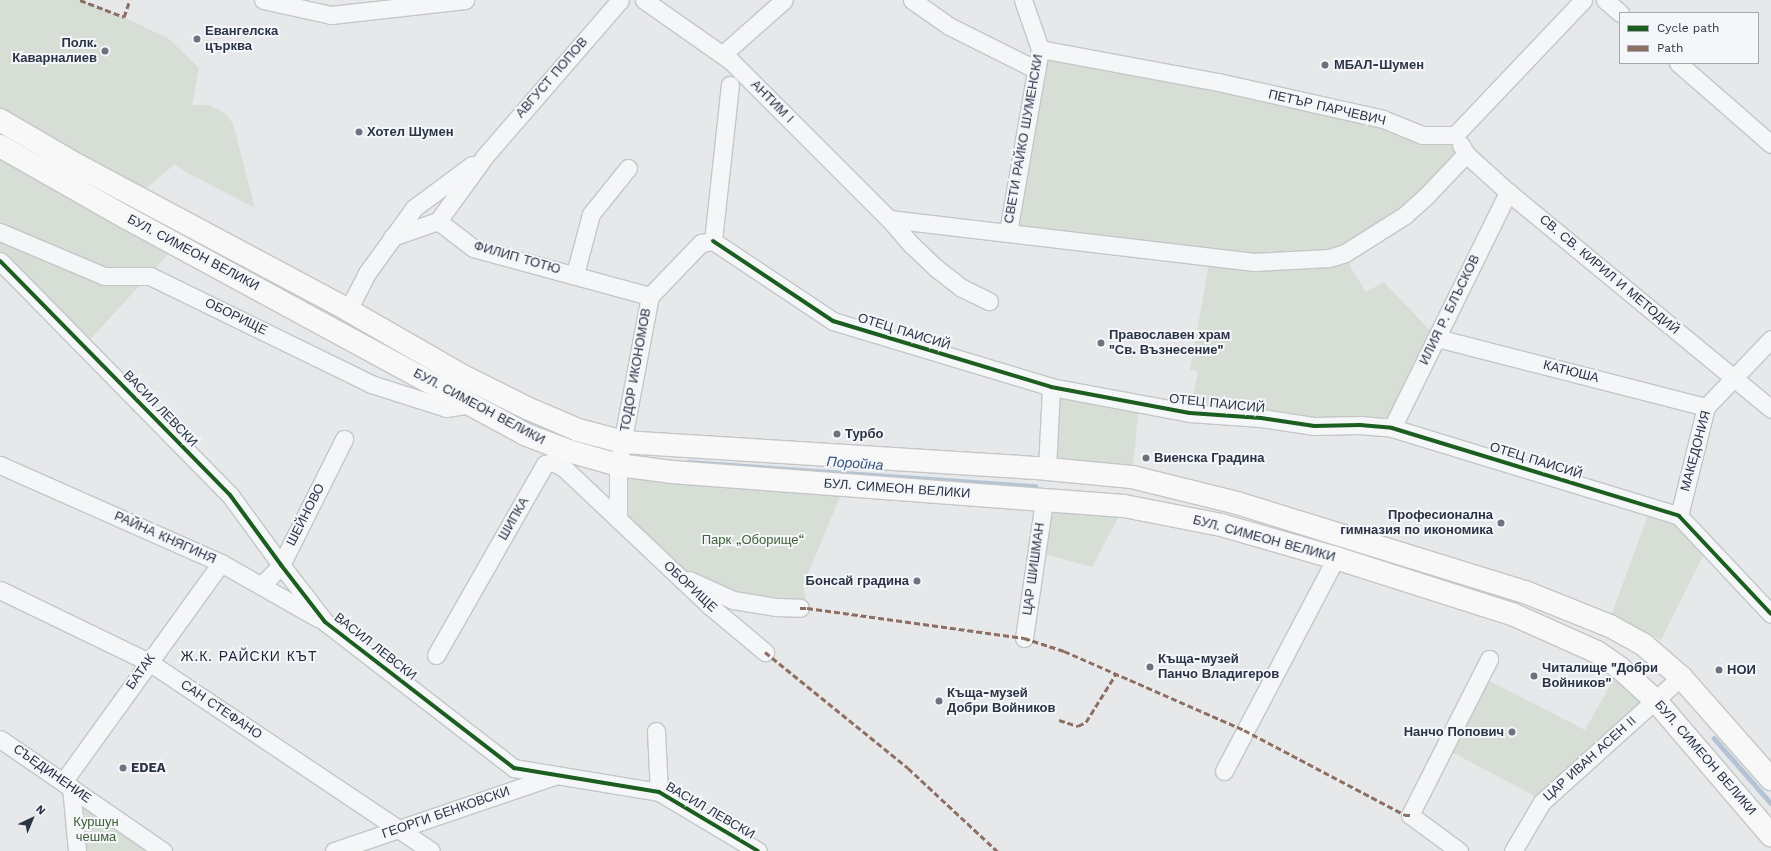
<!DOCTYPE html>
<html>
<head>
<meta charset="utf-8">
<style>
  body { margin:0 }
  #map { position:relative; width:1771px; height:851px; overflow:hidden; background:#e6e8ea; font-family:"Work Sans",sans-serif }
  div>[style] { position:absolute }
  .green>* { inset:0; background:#d6ded6 }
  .stream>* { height:4.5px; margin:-2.25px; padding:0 2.25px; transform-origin:2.25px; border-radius:2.25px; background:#b4c4d5 }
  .roads { filter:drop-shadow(1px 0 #c4c6c8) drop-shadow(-1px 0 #c4c6c8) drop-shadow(0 1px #c4c6c8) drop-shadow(0 -1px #c4c6c8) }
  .minor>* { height:17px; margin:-8.5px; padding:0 8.5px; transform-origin:8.5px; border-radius:8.5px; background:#f5f6f7 }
  .major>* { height:22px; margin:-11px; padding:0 11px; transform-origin:11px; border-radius:11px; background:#f8f8f8 }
  .quiet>* { height:3px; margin-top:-1.5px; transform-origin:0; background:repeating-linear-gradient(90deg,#8d6e63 0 6px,transparent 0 9px) }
  .cycleway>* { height:4px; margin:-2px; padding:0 2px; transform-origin:2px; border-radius:2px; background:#1b5e20 }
  .dots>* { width:11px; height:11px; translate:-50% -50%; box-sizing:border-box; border:2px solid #f4f6f9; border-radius:50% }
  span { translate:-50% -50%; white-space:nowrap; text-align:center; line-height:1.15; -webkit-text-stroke:4px #f4f6f9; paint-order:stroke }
  .poi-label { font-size:13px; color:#2b3445; font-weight:700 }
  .left { translate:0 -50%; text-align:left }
  .right { translate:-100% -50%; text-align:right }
  .street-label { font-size:13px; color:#2b3445 }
  .park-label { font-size:13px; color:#3f6138 }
  .water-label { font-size:14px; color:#34527a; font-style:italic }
  .neighbourhood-label { font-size:14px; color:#1d2536; letter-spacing:1px }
  .legend { position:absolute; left:1619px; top:12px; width:140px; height:52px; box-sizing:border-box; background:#f4f6f9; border:1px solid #a4a8b1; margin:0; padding:5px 7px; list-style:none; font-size:12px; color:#2b3445 }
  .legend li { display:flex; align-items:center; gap:8px; height:20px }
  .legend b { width:20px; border:1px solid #a4a8b1 }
  .north { position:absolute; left:12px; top:799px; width:40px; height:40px; -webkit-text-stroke:3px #f4f6f9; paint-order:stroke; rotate:44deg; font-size:11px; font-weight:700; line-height:16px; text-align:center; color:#2b3445 }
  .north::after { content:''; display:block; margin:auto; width:14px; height:18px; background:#2b3445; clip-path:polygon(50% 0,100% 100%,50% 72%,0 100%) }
</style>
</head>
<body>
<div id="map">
  <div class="green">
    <i style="clip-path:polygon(0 0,79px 0,124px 17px,169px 39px,199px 68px,192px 105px,210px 105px,213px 108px,218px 109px,227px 115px,233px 124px,255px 208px,184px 171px,175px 164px,136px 197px,0 120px)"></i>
    <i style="clip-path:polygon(1040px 49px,1455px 135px,1466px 154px,1345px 253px,1351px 268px,1366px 292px,1384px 282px,1437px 338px,1392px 428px,1190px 413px,1198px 371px,1190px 370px,1210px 257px,1008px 232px)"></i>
    <i style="clip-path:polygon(0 146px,177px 245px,84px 346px,0 261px)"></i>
    <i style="clip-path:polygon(1051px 387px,1139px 404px,1132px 477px,1047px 469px)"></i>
    <i style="clip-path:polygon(618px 465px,845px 485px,803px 585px,807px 608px,776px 607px,676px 574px,618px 519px)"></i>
    <i style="clip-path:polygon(1044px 501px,1124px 506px,1092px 567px,1037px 552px)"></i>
    <i style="clip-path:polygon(1651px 507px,1679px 516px,1708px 546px,1661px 640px,1611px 616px)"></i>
    <i style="clip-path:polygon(1620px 668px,1656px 701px,1542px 802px,1533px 795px,1444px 748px,1480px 676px,1585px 730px)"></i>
    <i style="clip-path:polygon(71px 787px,163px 851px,77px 851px)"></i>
  </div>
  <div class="stream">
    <i style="left:688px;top:462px;width:348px;rotate:4deg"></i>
    <i style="left:1714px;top:738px;width:86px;rotate:48.8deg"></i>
  </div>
  <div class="roads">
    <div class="minor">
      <i style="left:263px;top:0;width:70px;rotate:12.4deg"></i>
      <i style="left:331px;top:15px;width:135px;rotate:-6.4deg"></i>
      <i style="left:644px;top:0;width:106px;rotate:35deg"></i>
      <i style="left:731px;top:61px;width:223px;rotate:45deg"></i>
      <i style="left:889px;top:219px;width:35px;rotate:49deg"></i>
      <i style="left:912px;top:245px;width:33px;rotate:44deg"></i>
      <i style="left:936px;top:268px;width:33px;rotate:38deg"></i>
      <i style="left:962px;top:288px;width:30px;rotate:26deg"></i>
      <i style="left:912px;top:0;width:45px;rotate:35.1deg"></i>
      <i style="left:949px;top:26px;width:98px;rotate:26.6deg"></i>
      <i style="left:1605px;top:0;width:20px;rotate:41deg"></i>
      <i style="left:1040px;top:49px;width:181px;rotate:10.5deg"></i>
      <i style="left:1218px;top:82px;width:169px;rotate:12.6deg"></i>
      <i style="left:1383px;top:119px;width:42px;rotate:22.3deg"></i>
      <i style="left:1422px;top:135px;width:33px"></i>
      <i style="left:1455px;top:135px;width:186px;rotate:-46.5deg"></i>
      <i style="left:723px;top:54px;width:81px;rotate:-41.5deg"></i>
      <i style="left:1678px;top:63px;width:123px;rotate:41.1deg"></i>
      <i style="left:1461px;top:145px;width:10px;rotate:61deg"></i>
      <i style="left:1466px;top:154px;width:57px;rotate:42.1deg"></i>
      <i style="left:1508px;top:192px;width:341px;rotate:39.5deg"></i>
      <i style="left:889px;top:219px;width:368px;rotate:6.7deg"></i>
      <i style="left:1254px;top:262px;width:75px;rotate:-3.1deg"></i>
      <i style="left:1329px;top:258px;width:17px;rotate:-17deg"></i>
      <i style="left:1345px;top:253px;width:71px;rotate:-32.3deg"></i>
      <i style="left:1405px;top:215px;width:30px;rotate:-42deg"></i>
      <i style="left:1427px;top:195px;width:57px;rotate:-46.4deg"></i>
      <i style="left:438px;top:221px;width:80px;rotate:-54.1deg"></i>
      <i style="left:485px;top:156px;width:206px;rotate:-49.1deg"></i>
      <i style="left:0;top:232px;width:113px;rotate:22.9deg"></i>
      <i style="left:104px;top:276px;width:46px"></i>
      <i style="left:150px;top:276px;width:246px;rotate:26deg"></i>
      <i style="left:371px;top:384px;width:79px;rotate:17.7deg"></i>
      <i style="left:446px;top:408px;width:24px;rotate:-9deg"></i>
      <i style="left:1008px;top:232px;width:186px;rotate:-80.1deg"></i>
      <i style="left:1040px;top:49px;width:52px;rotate:-109.1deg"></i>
      <i style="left:392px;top:237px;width:49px;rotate:-19.2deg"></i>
      <i style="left:438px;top:221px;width:44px;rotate:37.6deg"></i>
      <i style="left:473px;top:248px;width:183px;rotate:15.2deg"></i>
      <i style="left:713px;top:241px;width:144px;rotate:33.7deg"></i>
      <i style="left:833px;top:321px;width:228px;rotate:16.8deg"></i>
      <i style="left:1051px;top:387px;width:141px;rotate:10.6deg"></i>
      <i style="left:1190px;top:413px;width:71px;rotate:4deg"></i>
      <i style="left:1261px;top:418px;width:54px;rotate:8.6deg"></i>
      <i style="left:1314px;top:426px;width:46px;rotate:-1.2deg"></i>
      <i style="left:1360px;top:425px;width:32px;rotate:5deg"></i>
      <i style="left:1392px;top:428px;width:300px;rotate:17deg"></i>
      <i style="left:1679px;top:516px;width:134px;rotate:46.8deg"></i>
      <i style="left:0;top:261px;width:328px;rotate:45.5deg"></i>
      <i style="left:230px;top:495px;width:87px;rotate:53.9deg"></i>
      <i style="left:281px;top:565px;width:72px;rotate:52.3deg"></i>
      <i style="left:325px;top:622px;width:239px;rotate:37.7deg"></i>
      <i style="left:514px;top:768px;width:147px;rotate:9.4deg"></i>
      <i style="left:659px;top:792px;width:115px;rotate:30.8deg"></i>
      <i style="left:575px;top:274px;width:62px;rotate:-75.1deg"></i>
      <i style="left:591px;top:214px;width:59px;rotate:-51.2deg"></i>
      <i style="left:348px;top:310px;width:42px;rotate:-62.8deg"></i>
      <i style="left:367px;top:273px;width:80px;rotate:-54.1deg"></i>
      <i style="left:414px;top:208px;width:72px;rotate:-36.6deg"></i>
      <i style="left:1437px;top:338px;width:278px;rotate:14.4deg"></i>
      <i style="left:1392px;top:428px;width:263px;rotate:-63.8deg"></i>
      <i style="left:0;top:465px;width:242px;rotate:23.9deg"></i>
      <i style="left:221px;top:563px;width:112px;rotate:29.6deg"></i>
      <i style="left:1047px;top:469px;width:82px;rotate:-87.2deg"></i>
      <i style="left:1679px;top:516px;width:112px;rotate:-76.1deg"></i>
      <i style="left:1706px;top:407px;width:94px;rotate:-46.3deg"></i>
      <i style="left:618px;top:519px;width:54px;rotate:-90deg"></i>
      <i style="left:618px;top:465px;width:172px;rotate:-79.3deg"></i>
      <i style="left:650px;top:296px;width:74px;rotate:-46.1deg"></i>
      <i style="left:701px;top:243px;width:12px;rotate:-9deg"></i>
      <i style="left:713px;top:241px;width:157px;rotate:-83.8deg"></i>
      <i style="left:689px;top:580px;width:48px;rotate:24.4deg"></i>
      <i style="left:733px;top:600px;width:44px;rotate:9.2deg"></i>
      <i style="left:776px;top:607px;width:24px;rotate:2deg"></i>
      <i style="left:261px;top:586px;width:29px;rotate:-46deg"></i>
      <i style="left:281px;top:565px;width:141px;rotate:-63.4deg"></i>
      <i style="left:0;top:590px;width:165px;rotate:25.8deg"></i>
      <i style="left:149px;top:662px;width:339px;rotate:33.8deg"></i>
      <i style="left:1024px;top:638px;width:138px;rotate:-81.7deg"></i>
      <i style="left:436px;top:655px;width:220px;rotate:-60.3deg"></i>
      <i style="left:545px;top:464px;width:8px;rotate:-14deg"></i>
      <i style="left:553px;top:462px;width:13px;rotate:29deg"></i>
      <i style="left:564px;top:468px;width:201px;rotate:43.4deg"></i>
      <i style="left:710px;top:606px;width:72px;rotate:39.9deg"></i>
      <i style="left:656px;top:731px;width:61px;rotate:87.2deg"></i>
      <i style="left:0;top:739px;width:198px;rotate:34.5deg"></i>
      <i style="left:1224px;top:771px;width:241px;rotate:-62.3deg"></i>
      <i style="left:63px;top:782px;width:270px;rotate:-54.2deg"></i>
      <i style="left:71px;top:787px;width:64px;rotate:84.6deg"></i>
      <i style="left:334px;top:851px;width:232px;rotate:-18.8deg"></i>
      <i style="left:1459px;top:851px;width:61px;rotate:-143.7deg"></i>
      <i style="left:1410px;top:815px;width:175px;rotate:-63.1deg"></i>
      <i style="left:1513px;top:851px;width:57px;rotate:-59.4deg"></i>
      <i style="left:1542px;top:802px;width:187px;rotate:-42deg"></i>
    </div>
    <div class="major">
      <i style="left:0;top:120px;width:89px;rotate:30.3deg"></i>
      <i style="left:77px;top:165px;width:307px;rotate:28.1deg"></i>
      <i style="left:348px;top:310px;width:130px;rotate:29.9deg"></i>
      <i style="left:461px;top:375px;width:74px;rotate:26.6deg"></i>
      <i style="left:527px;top:408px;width:56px;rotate:23.3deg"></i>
      <i style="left:578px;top:430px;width:47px;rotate:14.9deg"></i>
      <i style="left:623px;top:442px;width:425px;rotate:3.6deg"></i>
      <i style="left:1047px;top:469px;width:85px;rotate:5.4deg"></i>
      <i style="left:1132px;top:477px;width:108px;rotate:13.9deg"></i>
      <i style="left:1237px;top:503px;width:301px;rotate:17.2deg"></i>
      <i style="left:1525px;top:592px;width:92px;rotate:21.8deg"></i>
      <i style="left:1610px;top:626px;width:39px;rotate:29deg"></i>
      <i style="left:1644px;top:645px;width:49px;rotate:40.9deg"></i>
      <i style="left:1681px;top:677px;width:136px;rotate:48.6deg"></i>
      <i style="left:0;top:146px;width:146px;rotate:29.6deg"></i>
      <i style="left:127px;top:218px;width:452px;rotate:28.5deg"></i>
      <i style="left:524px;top:434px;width:48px;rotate:20.7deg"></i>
      <i style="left:569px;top:451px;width:51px;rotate:15.9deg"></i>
      <i style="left:618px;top:465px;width:54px;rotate:7.4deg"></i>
      <i style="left:672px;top:472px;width:453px;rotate:4.3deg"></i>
      <i style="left:1124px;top:506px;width:99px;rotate:11.1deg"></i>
      <i style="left:1221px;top:525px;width:120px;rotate:16deg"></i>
      <i style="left:1336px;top:558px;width:185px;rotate:17.7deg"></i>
      <i style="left:1512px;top:614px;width:93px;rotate:24.1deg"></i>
      <i style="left:1597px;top:652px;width:28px;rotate:35deg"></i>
      <i style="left:1620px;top:668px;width:49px;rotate:42.5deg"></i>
      <i style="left:1656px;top:701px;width:177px;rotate:49.4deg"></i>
    </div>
  </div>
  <div class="quiet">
    <i style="left:80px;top:0;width:47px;rotate:21.1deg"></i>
    <i style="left:124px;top:17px;width:18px;rotate:-71deg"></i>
    <i style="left:800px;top:608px;width:7px"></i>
    <i style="left:807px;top:608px;width:219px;rotate:7.9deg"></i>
    <i style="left:1024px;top:638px;width:42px;rotate:18deg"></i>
    <i style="left:1064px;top:651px;width:197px;rotate:23.7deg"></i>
    <i style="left:1244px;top:730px;width:182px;rotate:27.8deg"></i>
    <i style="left:1405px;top:815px;width:5px"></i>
    <i style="left:765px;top:652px;width:184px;rotate:39deg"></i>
    <i style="left:908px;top:768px;width:122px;rotate:43deg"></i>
    <i style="left:1059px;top:720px;width:20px;rotate:18deg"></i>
    <i style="left:1078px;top:726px;width:9px;rotate:-27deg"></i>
    <i style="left:1086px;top:722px;width:57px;rotate:-58deg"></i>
  </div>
  <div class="cycleway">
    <i style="left:713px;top:241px;width:144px;rotate:33.7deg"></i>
    <i style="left:833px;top:321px;width:228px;rotate:16.8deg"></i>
    <i style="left:1051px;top:387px;width:141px;rotate:10.6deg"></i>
    <i style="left:1190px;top:413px;width:71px;rotate:4deg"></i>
    <i style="left:1261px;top:418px;width:54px;rotate:8.6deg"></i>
    <i style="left:1314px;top:426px;width:46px;rotate:-1.2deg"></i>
    <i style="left:1360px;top:425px;width:32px;rotate:5deg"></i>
    <i style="left:1392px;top:428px;width:300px;rotate:17deg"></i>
    <i style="left:1679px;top:516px;width:134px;rotate:46.8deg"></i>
    <i style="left:0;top:261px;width:328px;rotate:45.5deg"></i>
    <i style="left:230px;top:495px;width:87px;rotate:53.9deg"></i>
    <i style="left:281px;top:565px;width:72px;rotate:52.3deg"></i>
    <i style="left:325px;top:622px;width:239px;rotate:37.7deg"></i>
    <i style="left:514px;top:768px;width:147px;rotate:9.4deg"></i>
    <i style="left:659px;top:792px;width:115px;rotate:30.8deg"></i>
  </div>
  <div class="dots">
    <i style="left:197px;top:39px;background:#6c737f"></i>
    <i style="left:105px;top:51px;background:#6c737f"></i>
    <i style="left:1325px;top:65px;background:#6c737f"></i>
    <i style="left:359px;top:132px;background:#6c737f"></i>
    <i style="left:1101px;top:343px;background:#6c737f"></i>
    <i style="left:837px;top:434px;background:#6c737f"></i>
    <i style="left:1146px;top:458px;background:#6c737f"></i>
    <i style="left:1501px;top:523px;background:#6c737f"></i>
    <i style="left:917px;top:581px;background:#6c737f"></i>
    <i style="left:1150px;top:667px;background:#6c737f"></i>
    <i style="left:1719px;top:670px;background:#6c737f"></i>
    <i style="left:1534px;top:676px;background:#6c737f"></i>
    <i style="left:939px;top:701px;background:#6c737f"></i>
    <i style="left:1512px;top:732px;background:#6c737f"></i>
    <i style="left:123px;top:768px;background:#6c737f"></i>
  </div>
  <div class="poi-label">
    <span class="left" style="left:205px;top:39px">Евангелска<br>църква</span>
    <span class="right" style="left:97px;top:51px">Полк.<br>Каварналиев</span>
    <span class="left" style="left:1334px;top:65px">МБАЛ-Шумен</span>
    <span class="left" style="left:367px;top:132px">Хотел Шумен</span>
    <span class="left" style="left:1109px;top:343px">Православен храм<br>"Св. Възнесение"</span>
    <span class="left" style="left:845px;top:434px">Турбо</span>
    <span class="left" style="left:1154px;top:458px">Виенска Градина</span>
    <span class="right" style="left:1493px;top:523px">Професионална<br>гимназия по икономика</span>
    <span class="right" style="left:909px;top:581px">Бонсай градина</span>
    <span class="left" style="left:1158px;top:667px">Къща-музей<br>Панчо Владигеров</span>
    <span class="left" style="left:1542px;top:676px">Читалище "Добри<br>Войников"</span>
    <span class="left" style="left:1727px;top:670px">НОИ</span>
    <span class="left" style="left:947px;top:701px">Къща-музей<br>Добри Войников</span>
    <span class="right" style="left:1504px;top:732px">Нанчо Попович</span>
    <span class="left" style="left:131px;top:768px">EDEA</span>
  </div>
  <div class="street-label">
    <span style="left:552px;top:78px;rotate:-49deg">АВГУСТ ПОПОВ</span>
    <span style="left:772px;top:102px;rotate:45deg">АНТИМ I</span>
    <span style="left:1327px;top:108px;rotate:13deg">ПЕТЪР ПАРЧЕВИЧ</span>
    <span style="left:1024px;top:139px;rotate:-80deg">СВЕТИ РАЙКО ШУМЕНСКИ</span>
    <span style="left:193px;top:253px;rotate:28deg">БУЛ. СИМЕОН ВЕЛИКИ</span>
    <span style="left:517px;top:258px;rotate:16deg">ФИЛИП ТОТЮ</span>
    <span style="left:1609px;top:275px;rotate:40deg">СВ. СВ. КИРИЛ И МЕТОДИЙ</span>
    <span style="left:1450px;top:310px;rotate:-64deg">ИЛИЯ Р. БЛЪСКОВ</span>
    <span style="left:236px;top:317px;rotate:26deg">ОБОРИЩЕ</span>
    <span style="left:904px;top:332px;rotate:17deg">ОТЕЦ ПАИСИЙ</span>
    <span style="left:636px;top:370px;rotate:-80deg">ТОДОР ИКОНОМОВ</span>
    <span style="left:1571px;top:372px;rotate:14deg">КАТЮША</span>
    <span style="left:1217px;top:404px;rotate:6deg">ОТЕЦ ПАИСИЙ</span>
    <span style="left:479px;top:407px;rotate:28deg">БУЛ. СИМЕОН ВЕЛИКИ</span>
    <span style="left:160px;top:409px;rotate:46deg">ВАСИЛ ЛЕВСКИ</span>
    <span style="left:1696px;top:451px;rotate:-75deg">МАКЕДОНИЯ</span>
    <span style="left:1536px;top:461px;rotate:17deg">ОТЕЦ ПАИСИЙ</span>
    <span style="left:897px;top:489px;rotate:4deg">БУЛ. СИМЕОН ВЕЛИКИ</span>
    <span style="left:306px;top:515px;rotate:-63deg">ШЕЙНОВО</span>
    <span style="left:514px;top:519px;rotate:-60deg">ШИПКА</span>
    <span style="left:165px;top:538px;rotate:24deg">РАЙНА КНЯГИНЯ</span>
    <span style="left:1264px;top:539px;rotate:15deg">БУЛ. СИМЕОН ВЕЛИКИ</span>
    <span style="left:1034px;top:569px;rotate:-82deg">ЦАР ШИШМАН</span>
    <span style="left:690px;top:587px;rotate:43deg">ОБОРИЩЕ</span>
    <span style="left:375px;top:647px;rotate:38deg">ВАСИЛ ЛЕВСКИ</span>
    <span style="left:141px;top:672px;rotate:-55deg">БАТАК</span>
    <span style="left:221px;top:710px;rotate:34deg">САН СТЕФАНО</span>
    <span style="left:1705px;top:758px;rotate:49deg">БУЛ. СИМЕОН ВЕЛИКИ</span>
    <span style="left:1590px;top:759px;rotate:-42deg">ЦАР ИВАН АСЕН II</span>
    <span style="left:52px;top:774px;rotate:35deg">СЪЕДИНЕНИЕ</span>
    <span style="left:710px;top:811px;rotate:30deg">ВАСИЛ ЛЕВСКИ</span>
    <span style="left:446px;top:813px;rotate:-19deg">ГЕОРГИ БЕНКОВСКИ</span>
  </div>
  <div class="park-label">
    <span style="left:753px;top:540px">Парк „Оборище“</span>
    <span style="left:96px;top:830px">Куршун<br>чешма</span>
  </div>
  <div class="water-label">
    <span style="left:855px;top:463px;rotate:4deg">Поройна</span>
  </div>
  <div class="neighbourhood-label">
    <span style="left:249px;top:656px">Ж.К. РАЙСКИ КЪТ</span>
  </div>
  <ul class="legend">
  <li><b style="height:5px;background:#1b5e20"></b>Cycle path</li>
  <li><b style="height:5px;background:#8d6e63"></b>Path</li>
  </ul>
  <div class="north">N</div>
</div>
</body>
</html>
